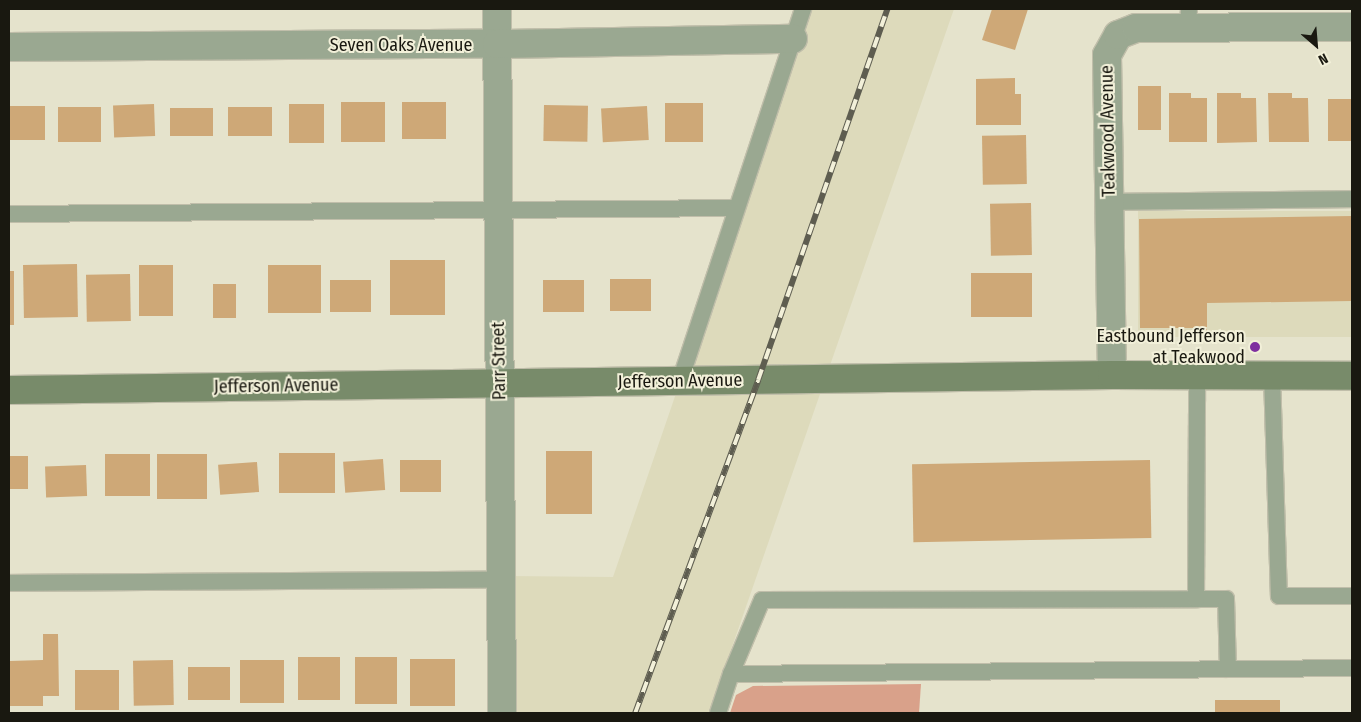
<!DOCTYPE html>
<html>
<head>
<meta charset="utf-8">
<style>
  body { margin:0 }
  #map { position:relative; width:1361px; height:722px; overflow:hidden; background:#e5e3cc; font-family:"Fira Sans Condensed",sans-serif }
  div>[style] { position:absolute }
  .built>* { inset:0; background:#dddabb; transform-origin:0 0 }
  .green>* { inset:0; background:#d9a18a }
  .building>* { inset:0; background:#cea877; transform-origin:0 0 }
  .roads { filter:drop-shadow(1px 0 #c0beaa) drop-shadow(-1px 0 #c0beaa) drop-shadow(0 1px #c0beaa) drop-shadow(0 -1px #c0beaa) }
  .lane>* { height:16px; margin:-8px; padding:0 8px; transform-origin:8px; border-radius:8px; background:#9aa891 }
  .street>* { height:28px; margin:-14px; padding:0 14px; transform-origin:14px; border-radius:14px; background:#9aa891 }
  .secondary>* { height:28px; margin:-14px; padding:0 14px; transform-origin:14px; border-radius:14px; background:#788b6a }
  .rail>* { height:5.5px; margin-top:-2.75px; transform-origin:0; background:repeating-linear-gradient(90deg,#f2f0d9 0 11px,#5e5d50 0 22px); box-sizing:border-box; border-block:1px solid #5e5d50 }
  .dots>* { width:14px; height:14px; translate:-50% -50%; box-sizing:border-box; border:2px solid #f2f0d9; border-radius:50% }
  span { translate:-50% -50%; white-space:nowrap; text-align:center; line-height:1.15; -webkit-text-stroke:4px #f2f0d9; paint-order:stroke }
  .street-label { font-size:18px; color:#191810 }
  .poi-label { font-size:18px; color:#191810 }
  .right { translate:-100% -50%; text-align:right }
  .frame { position:absolute; inset:0; border:10px solid #191810; pointer-events:none }
  .north { position:absolute; left:1291px; top:20px; width:50px; height:50px; -webkit-text-stroke:4px #f2f0d9; paint-order:stroke; rotate:153deg; font-size:14px; font-weight:700; line-height:20px; text-align:center; color:#191810 }
  .north::after { content:''; display:block; margin:auto; width:18px; height:22px; background:#191810; clip-path:polygon(50% 0,100% 100%,50% 72%,0 100%) }
</style>
</head>
<body>
<div id="map">
  <div class="built">
    <i style="clip-path:polygon(808px 9px,954px 9px,709px 713px,502px 713px,500px 576px,613px 577px)"></i>
    <i style="left:1352px;top:211px;width:126px;height:214px;rotate:90deg"></i>
  </div>
  <div class="green">
    <i style="clip-path:polygon(921px 684px,919px 713px,730px 713px,736px 695px,753px 686px)"></i>
  </div>
  <div class="building">
    <i style="clip-path:polygon(992px 9px,1028px 9px,1015px 50px,982px 40px)"></i>
    <i style="clip-path:polygon(1015px 78px,1015px 94px,1021px 94px,1021px 125px,976px 125px,976px 79px)"></i>
    <i style="left:1138px;top:86px;width:23px;height:44px"></i>
    <i style="clip-path:polygon(1169px 93px,1191px 93px,1191px 98px,1207px 98px,1207px 142px,1169px 142px)"></i>
    <i style="clip-path:polygon(1217px 93px,1241px 93px,1241px 98px,1256px 98px,1257px 142px,1217px 143px)"></i>
    <i style="clip-path:polygon(1268px 93px,1292px 93px,1292px 98px,1308px 98px,1309px 142px,1269px 142px)"></i>
    <i style="left:1328px;top:99px;width:24px;height:42px"></i>
    <i style="left:385px;top:102px;width:40px;height:44px;rotate:90deg"></i>
    <i style="left:402px;top:102px;width:44px;height:37px"></i>
    <i style="left:665px;top:103px;width:38px;height:39px"></i>
    <i style="left:154px;top:104px;width:32px;height:41px;rotate:88deg"></i>
    <i style="left:324px;top:104px;width:39px;height:35px;rotate:90deg"></i>
    <i style="left:544px;top:105px;width:44px;height:36px;rotate:1deg"></i>
    <i style="left:9px;top:106px;width:36px;height:34px"></i>
    <i style="left:647px;top:106px;width:34px;height:46px;rotate:87deg"></i>
    <i style="left:58px;top:107px;width:43px;height:35px"></i>
    <i style="left:272px;top:107px;width:29px;height:44px;rotate:90deg"></i>
    <i style="left:213px;top:108px;width:28px;height:43px;rotate:90deg"></i>
    <i style="left:1026px;top:135px;width:49px;height:44px;rotate:89deg"></i>
    <i style="left:1031px;top:203px;width:52px;height:41px;rotate:89deg"></i>
    <i style="clip-path:polygon(1352px 216px,1352px 301px,1207px 303px,1207px 335px,1193px 336px,1193px 328px,1140px 328px,1139px 219px)"></i>
    <i style="left:390px;top:260px;width:55px;height:55px"></i>
    <i style="left:77px;top:264px;width:53px;height:54px;rotate:89deg"></i>
    <i style="left:139px;top:265px;width:34px;height:51px"></i>
    <i style="left:268px;top:265px;width:53px;height:48px"></i>
    <i style="left:9px;top:271px;width:5px;height:54px"></i>
    <i style="left:1032px;top:273px;width:44px;height:61px;rotate:90deg"></i>
    <i style="left:130px;top:274px;width:47px;height:44px;rotate:89deg"></i>
    <i style="left:610px;top:279px;width:41px;height:32px"></i>
    <i style="left:330px;top:280px;width:41px;height:32px"></i>
    <i style="left:543px;top:280px;width:41px;height:32px"></i>
    <i style="left:213px;top:284px;width:23px;height:34px"></i>
    <i style="left:546px;top:451px;width:46px;height:63px"></i>
    <i style="left:279px;top:453px;width:56px;height:40px"></i>
    <i style="left:105px;top:454px;width:45px;height:42px"></i>
    <i style="left:157px;top:454px;width:50px;height:45px"></i>
    <i style="left:9px;top:456px;width:19px;height:33px"></i>
    <i style="left:383px;top:459px;width:31px;height:40px;rotate:86deg"></i>
    <i style="left:400px;top:460px;width:41px;height:32px"></i>
    <i style="left:1150px;top:460px;width:78px;height:238px;rotate:89deg"></i>
    <i style="left:257px;top:462px;width:30px;height:39px;rotate:86deg"></i>
    <i style="left:86px;top:465px;width:31px;height:41px;rotate:88deg"></i>
    <i style="clip-path:polygon(43px 634px,58px 634px,59px 696px,43px 696px,43px 706px,10px 706px,9px 661px,43px 660px)"></i>
    <i style="left:298px;top:657px;width:42px;height:43px"></i>
    <i style="left:397px;top:657px;width:47px;height:42px;rotate:90deg"></i>
    <i style="left:410px;top:659px;width:45px;height:47px"></i>
    <i style="left:173px;top:660px;width:45px;height:40px;rotate:89deg"></i>
    <i style="left:240px;top:660px;width:44px;height:43px"></i>
    <i style="left:230px;top:667px;width:33px;height:42px;rotate:90deg"></i>
    <i style="left:75px;top:670px;width:44px;height:40px"></i>
    <i style="left:1280px;top:700px;width:13px;height:65px;rotate:90deg"></i>
  </div>
  <div class="roads">
    <div class="lane">
      <i style="left:1188px;top:28px;width:19px;rotate:-87deg"></i>
      <i style="left:1110px;top:202px;width:242px;rotate:-0.7deg"></i>
      <i style="left:9px;top:214px;width:727px;rotate:-0.47deg"></i>
      <i style="left:1272px;top:375px;width:221px;rotate:88.2deg"></i>
      <i style="left:1279px;top:596px;width:73px"></i>
      <i style="left:680px;top:381px;width:392px;rotate:-71.7deg"></i>
      <i style="left:9px;top:583px;width:491px;rotate:-0.4deg"></i>
      <i style="left:1196px;top:599px;width:30px"></i>
      <i style="left:1226px;top:599px;width:70px;rotate:88.4deg"></i>
      <i style="left:731px;top:674px;width:80px;rotate:-67.3deg"></i>
      <i style="left:762px;top:600px;width:434px;rotate:-0.1deg"></i>
      <i style="left:1196px;top:599px;width:224px;rotate:-89.7deg"></i>
      <i style="left:718px;top:713px;width:41px;rotate:-71.6deg"></i>
      <i style="left:731px;top:674px;width:621px;rotate:-0.55deg"></i>
    </div>
    <div class="street">
      <i style="left:497px;top:9px;width:704px;rotate:89.59deg"></i>
      <i style="left:9px;top:47px;width:488px;rotate:-0.4deg"></i>
      <i style="left:497px;top:44px;width:296px;rotate:-1deg"></i>
      <i style="left:1112px;top:375px;width:320px;rotate:-90.9deg"></i>
      <i style="left:1107px;top:55px;width:23px;rotate:-61deg"></i>
      <i style="left:1118px;top:35px;width:19px;rotate:-21deg"></i>
      <i style="left:1136px;top:28px;width:216px;rotate:-0.3deg"></i>
    </div>
    <div class="secondary">
      <i style="left:9px;top:390px;width:1103px;rotate:-0.78deg"></i>
      <i style="left:1112px;top:375px;width:240px;rotate:0.2deg"></i>
    </div>
  </div>
  <div class="rail">
    <i style="left:635px;top:713px;width:355px;rotate:-69.7deg"></i>
    <i style="left:758px;top:380px;width:393px;rotate:-70.8deg"></i>
  </div>
  <div class="dots">
    <i style="left:1255px;top:347px;background:#7e2f9f"></i>
  </div>
  <div class="street-label">
    <span style="left:401px;top:45px">Seven Oaks Avenue</span>
    <span style="left:1108px;top:131px;rotate:-91deg">Teakwood Avenue</span>
    <span style="left:499px;top:361px;rotate:-91deg">Parr Street</span>
    <span style="left:680px;top:381px;rotate:-1deg">Jefferson Avenue</span>
    <span style="left:276px;top:386px;rotate:-1deg">Jefferson Avenue</span>
  </div>
  <div class="poi-label">
    <span class="right" style="left:1245px;top:347px">Eastbound Jefferson<br>at Teakwood</span>
  </div>
  <div class="frame"></div>
  <div class="north">N</div>
</div>
</body>
</html>
